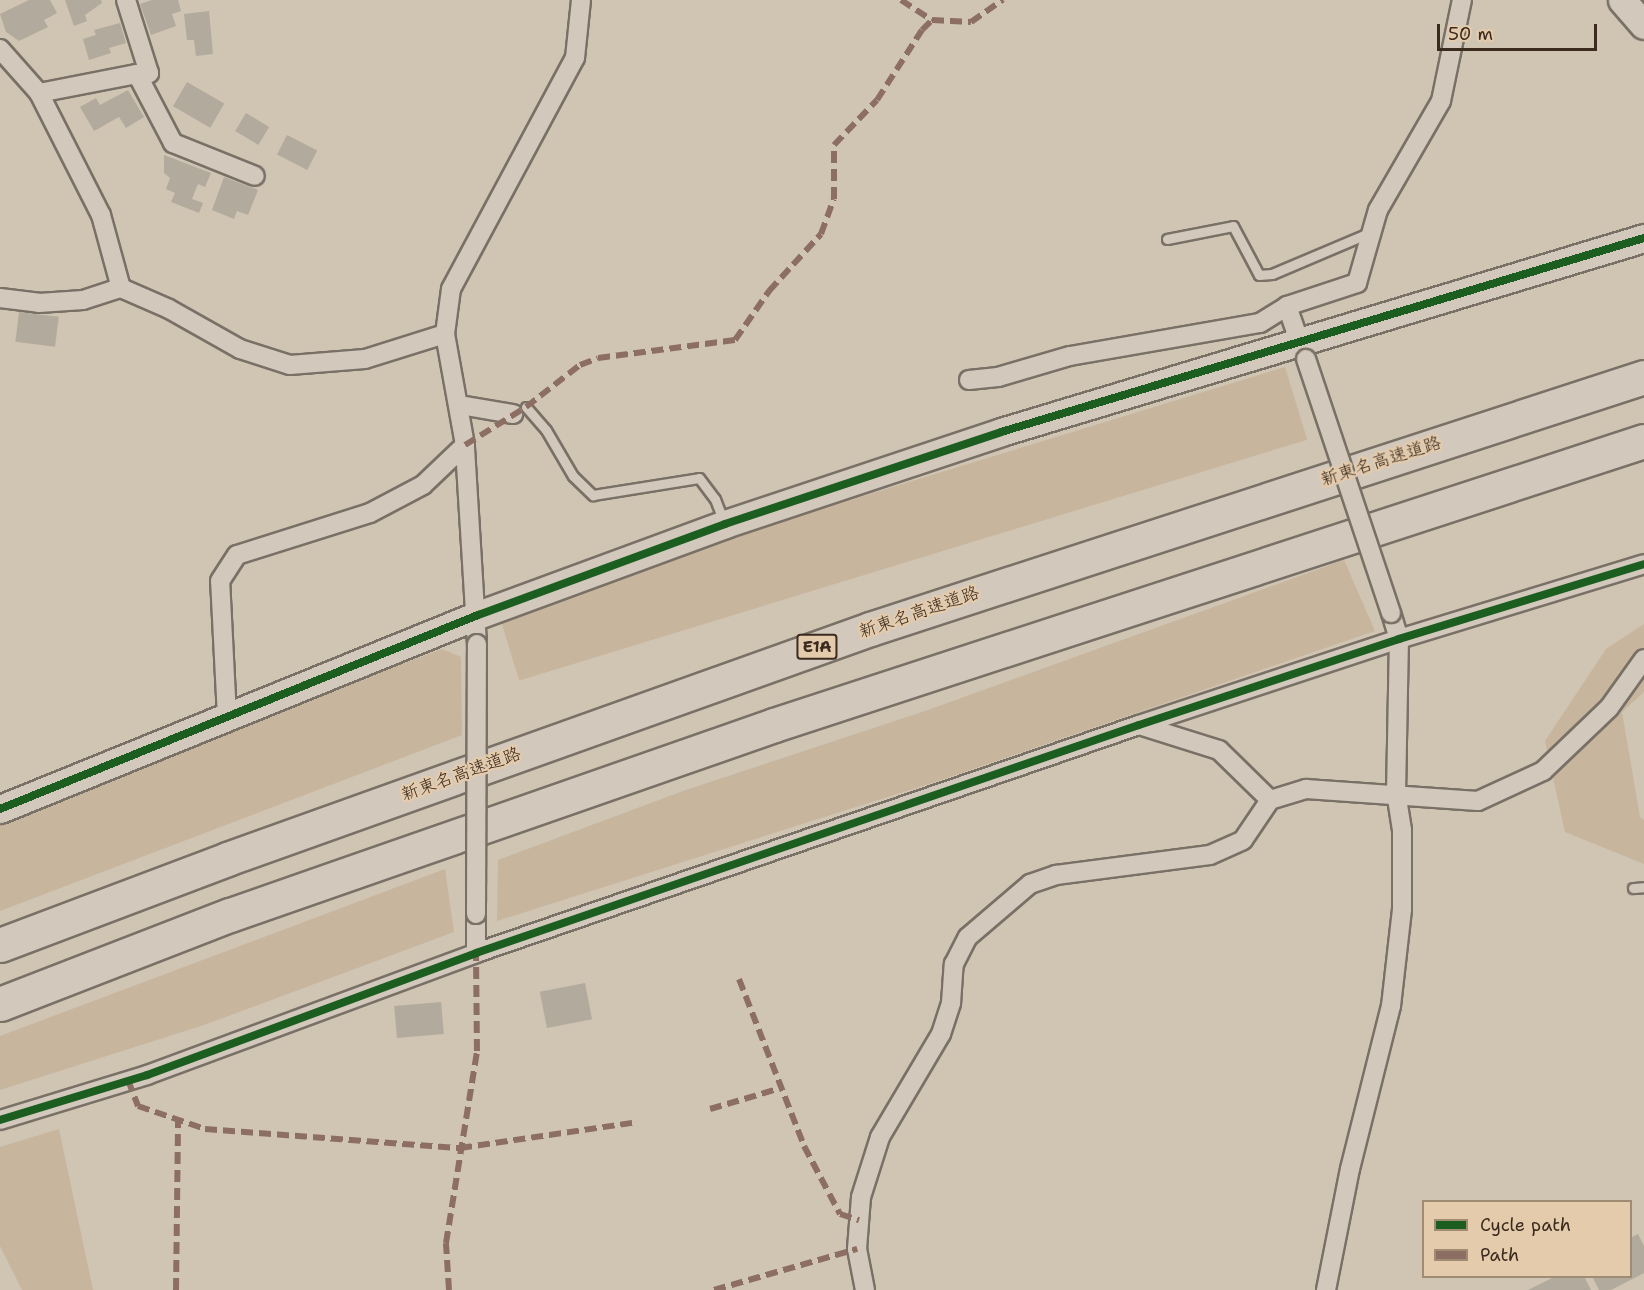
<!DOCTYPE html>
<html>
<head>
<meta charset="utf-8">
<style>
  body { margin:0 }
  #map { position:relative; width:1644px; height:1290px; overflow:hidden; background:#d0c4b3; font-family:"Shantell Sans","Klee One",sans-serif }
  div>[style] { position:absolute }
  .green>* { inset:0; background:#c7b59e; transform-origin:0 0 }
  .building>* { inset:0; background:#b3aa9e; transform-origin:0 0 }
  .roads { filter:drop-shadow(2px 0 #797066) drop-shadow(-2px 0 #797066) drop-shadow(0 2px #797066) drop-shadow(0 -2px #797066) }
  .lane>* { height:9px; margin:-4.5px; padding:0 4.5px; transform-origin:4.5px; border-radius:4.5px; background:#d2c8bc }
  .street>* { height:18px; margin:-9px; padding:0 9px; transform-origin:9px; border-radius:9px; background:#d2c8bc }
  .secondary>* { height:27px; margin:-13.5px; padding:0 13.5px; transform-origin:13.5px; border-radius:13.5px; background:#d2c8bc }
  .highway>* { height:33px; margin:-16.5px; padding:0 16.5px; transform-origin:16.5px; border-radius:16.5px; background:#d2c8bc }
  .bridges { filter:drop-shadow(2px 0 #797066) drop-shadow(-2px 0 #797066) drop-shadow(0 2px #797066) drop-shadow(0 -2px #797066) }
  .street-bridge>* { height:18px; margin:-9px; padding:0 9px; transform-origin:9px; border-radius:9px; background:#d2c8bc }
  .quiet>* { height:6px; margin-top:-3px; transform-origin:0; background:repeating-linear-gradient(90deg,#8d6e63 0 12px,transparent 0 18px) }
  .cycleway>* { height:8px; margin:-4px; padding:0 4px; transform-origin:4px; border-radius:4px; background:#1b5e20 }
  span { translate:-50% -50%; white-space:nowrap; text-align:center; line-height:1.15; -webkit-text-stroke:4.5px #e4cbac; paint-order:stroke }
  .shield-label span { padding:2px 4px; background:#e4cbac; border:2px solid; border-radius:4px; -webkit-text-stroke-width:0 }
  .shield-label { font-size:16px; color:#3b2a1e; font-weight:700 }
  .street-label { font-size:18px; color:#3b2a1e }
  .legend { position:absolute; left:1422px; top:1200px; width:210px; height:78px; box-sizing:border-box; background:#e4cbac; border:2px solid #a08b73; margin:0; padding:8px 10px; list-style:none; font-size:18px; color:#3b2a1e }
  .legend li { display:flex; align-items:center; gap:12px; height:30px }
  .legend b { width:30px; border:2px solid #a08b73 }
  .scale { position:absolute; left:1437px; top:24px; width:160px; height:27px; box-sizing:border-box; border:3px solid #3b2a1e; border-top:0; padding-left:8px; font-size:18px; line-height:21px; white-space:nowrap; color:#3b2a1e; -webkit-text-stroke:4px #e4cbac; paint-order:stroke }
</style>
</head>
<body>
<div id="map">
  <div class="green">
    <i style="left:1285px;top:367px;width:76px;height:824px;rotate:73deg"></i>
    <i style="clip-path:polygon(1344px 560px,1375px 631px,938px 781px,497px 921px,498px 860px,683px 791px,928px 710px)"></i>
    <i style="clip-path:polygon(1644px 624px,1644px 692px,1622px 712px,1640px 817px,1644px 820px,1644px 864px,1565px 832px,1545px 741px,1606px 649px)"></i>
    <i style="clip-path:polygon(442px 649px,461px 657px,462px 735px,0 911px,0 816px)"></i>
    <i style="clip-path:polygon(445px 869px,454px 932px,204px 1025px,0 1090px,0 1036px)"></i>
    <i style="clip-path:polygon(59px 1129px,93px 1290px,22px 1290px,0 1246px,0 1147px)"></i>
  </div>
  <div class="building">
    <i style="clip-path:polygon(29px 0,50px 0,57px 13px,44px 20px,48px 27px,19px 41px,6px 32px,0 14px)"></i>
    <i style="clip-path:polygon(65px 0,101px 0,102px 3px,85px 15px,87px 21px,74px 26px)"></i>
    <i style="clip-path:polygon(152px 0,178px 0,181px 11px,172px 14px,176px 26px,151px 35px,140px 4px)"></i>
    <i style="clip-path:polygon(209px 11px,213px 54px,196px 56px,194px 40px,187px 40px,184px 14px)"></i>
    <i style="clip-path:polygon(120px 23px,126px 43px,109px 48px,111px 53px,89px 60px,83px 39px,96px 35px,94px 30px)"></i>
    <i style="left:187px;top:82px;width:43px;height:28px;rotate:30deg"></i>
    <i style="clip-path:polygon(128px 90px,144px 117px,126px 128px,119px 117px,94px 131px,80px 107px,96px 98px,100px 105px)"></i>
    <i style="left:246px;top:113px;width:27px;height:21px;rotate:31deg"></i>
    <i style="left:287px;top:135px;width:34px;height:22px;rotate:27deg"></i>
    <i style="clip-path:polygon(164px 155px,211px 173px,205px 187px,198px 184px,192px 199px,203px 203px,199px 213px,171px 202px,175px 193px,166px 189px,170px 178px,164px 173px)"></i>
    <i style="clip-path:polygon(224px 177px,258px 190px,248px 215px,237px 211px,234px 219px,212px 210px)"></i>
    <i style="left:19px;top:312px;width:40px;height:30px;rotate:7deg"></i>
    <i style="left:585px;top:983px;width:37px;height:46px;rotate:79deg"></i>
    <i style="left:441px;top:1002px;width:32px;height:47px;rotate:85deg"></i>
    <i style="clip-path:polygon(1638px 1234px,1644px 1246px,1644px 1273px,1611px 1290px,1599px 1290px,1592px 1276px,1630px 1276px,1630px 1238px)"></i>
    <i style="clip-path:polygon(1556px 1276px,1584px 1276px,1591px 1290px,1528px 1290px)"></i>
  </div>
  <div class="roads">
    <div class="lane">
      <i style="left:1167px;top:239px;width:67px;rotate:-11.1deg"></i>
      <i style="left:1233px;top:226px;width:55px;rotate:62deg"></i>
      <i style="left:1259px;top:275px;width:13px;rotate:-4deg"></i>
      <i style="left:1272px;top:274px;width:108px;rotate:-23deg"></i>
      <i style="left:526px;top:407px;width:30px;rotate:49deg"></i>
      <i style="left:546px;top:430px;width:53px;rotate:59.6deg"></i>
      <i style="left:573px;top:476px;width:28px;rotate:44deg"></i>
      <i style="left:593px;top:495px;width:107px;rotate:-9.1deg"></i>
      <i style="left:699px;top:478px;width:26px;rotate:53deg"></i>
      <i style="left:715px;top:499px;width:25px;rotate:69deg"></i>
      <i style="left:1633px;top:888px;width:11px;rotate:-5deg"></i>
    </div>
    <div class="street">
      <i style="left:126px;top:0;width:77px;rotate:72.5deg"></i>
      <i style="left:149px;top:73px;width:12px;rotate:175deg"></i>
      <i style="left:137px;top:74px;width:78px;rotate:62.4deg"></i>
      <i style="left:173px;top:143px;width:88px;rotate:21.9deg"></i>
      <i style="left:0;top:49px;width:59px;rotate:48.4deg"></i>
      <i style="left:39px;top:93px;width:137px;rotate:63.1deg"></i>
      <i style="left:101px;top:215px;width:76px;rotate:74.7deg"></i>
      <i style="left:39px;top:93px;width:100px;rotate:-11deg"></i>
      <i style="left:0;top:298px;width:39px;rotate:7deg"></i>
      <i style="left:39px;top:303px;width:44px;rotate:-3.9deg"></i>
      <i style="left:83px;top:300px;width:40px;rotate:-18deg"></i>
      <i style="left:121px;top:288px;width:52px;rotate:23.6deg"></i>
      <i style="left:169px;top:309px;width:81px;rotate:29.4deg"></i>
      <i style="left:240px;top:349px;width:52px;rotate:17.7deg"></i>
      <i style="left:290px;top:365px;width:75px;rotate:-4.6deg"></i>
      <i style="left:365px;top:359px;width:84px;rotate:-17.4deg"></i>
      <i style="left:1287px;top:306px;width:49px;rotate:70.8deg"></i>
      <i style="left:969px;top:380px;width:29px;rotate:-6deg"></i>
      <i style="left:998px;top:377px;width:75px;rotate:-16.3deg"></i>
      <i style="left:1070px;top:356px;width:193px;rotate:-9.9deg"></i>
      <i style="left:1260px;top:323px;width:32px;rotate:-32deg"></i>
      <i style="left:1287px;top:306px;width:74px;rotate:-18.2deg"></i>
      <i style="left:1357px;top:283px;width:76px;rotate:-74deg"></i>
      <i style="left:1378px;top:210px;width:126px;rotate:-60deg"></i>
      <i style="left:1441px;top:101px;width:103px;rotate:-78.3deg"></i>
      <i style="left:460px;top:405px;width:54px;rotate:9.6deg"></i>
      <i style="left:477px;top:644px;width:199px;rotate:-93.5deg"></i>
      <i style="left:465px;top:445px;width:113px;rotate:-100.2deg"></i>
      <i style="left:445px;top:334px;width:45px;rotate:-82.4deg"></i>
      <i style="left:451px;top:289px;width:262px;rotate:-61.8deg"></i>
      <i style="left:575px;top:58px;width:58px;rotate:-84.1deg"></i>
      <i style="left:227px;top:717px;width:136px;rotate:-92.9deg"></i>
      <i style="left:220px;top:581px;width:31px;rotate:-57deg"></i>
      <i style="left:237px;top:555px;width:139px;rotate:-17.5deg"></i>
      <i style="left:370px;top:513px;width:60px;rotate:-27.8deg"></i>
      <i style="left:423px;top:485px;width:58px;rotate:-43.6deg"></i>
      <i style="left:1139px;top:725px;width:84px;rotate:17.4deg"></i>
      <i style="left:1219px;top:750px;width:71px;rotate:44.4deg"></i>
      <i style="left:476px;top:953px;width:39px;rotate:-90deg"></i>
      <i style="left:0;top:1120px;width:154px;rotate:-17deg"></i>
      <i style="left:147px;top:1075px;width:351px;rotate:-20.3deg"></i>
      <i style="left:476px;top:953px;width:701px;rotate:-18.98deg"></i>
      <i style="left:1139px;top:725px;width:274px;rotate:-18.3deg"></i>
      <i style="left:1399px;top:639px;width:256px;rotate:-17deg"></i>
      <i style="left:865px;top:1290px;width:42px;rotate:-101deg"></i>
      <i style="left:857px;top:1249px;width:52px;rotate:-85.6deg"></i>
      <i style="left:861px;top:1197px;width:63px;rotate:-72.4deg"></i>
      <i style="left:880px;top:1137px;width:120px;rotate:-59.4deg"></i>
      <i style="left:941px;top:1034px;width:33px;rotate:-72deg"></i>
      <i style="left:951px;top:1003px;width:39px;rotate:-86deg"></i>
      <i style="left:954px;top:964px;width:30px;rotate:-63deg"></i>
      <i style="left:968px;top:937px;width:82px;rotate:-40.5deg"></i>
      <i style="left:1030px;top:884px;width:28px;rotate:-19deg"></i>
      <i style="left:1056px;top:875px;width:155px;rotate:-7.4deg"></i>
      <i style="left:1210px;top:855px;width:36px;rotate:-24deg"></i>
      <i style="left:1243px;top:840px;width:48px;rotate:-56deg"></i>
      <i style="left:1270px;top:800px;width:38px;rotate:-17deg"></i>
      <i style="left:1306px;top:789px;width:172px;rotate:4deg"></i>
      <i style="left:1478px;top:801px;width:72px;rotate:-24.8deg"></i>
      <i style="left:1543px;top:771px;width:91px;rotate:-43.7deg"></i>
      <i style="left:1609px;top:708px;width:60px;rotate:-54.5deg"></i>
      <i style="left:1326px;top:1290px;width:123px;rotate:-78.8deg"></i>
      <i style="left:1350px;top:1169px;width:168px;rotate:-75.9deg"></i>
      <i style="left:1391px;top:1006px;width:98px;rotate:-83.5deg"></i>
      <i style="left:1402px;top:909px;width:79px;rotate:-90deg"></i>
      <i style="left:1402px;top:830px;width:36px;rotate:-99deg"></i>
      <i style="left:1396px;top:794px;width:155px;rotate:-88.9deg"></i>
      <i style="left:1399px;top:639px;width:27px;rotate:-107deg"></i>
    </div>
    <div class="secondary">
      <i style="left:1622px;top:0;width:33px;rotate:49deg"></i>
      <i style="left:0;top:809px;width:516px;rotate:-22.09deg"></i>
      <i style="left:478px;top:615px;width:263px;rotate:-20.2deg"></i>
      <i style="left:725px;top:524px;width:291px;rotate:-18.4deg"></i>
      <i style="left:1001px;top:432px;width:672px;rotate:-16.79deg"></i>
    </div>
    <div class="highway">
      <i style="left:0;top:945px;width:243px;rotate:-20.7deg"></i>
      <i style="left:227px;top:859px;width:683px;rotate:-19.68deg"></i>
      <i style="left:870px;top:629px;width:814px;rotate:-18.03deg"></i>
      <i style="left:0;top:1004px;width:247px;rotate:-21.2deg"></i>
      <i style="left:230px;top:915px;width:576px;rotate:-19.25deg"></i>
      <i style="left:774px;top:725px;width:915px;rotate:-18.08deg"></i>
    </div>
  </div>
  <div class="bridges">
    <div class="street-bridge">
      <i style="left:1306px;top:359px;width:268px;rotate:71.5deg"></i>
      <i style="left:476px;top:914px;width:270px;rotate:-89.8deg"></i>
    </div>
  </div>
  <div class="quiet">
    <i style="left:901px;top:0;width:37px;rotate:33deg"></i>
    <i style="left:465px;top:445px;width:72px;rotate:-31.9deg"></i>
    <i style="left:526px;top:407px;width:68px;rotate:-37.9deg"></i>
    <i style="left:580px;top:365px;width:19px;rotate:-21deg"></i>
    <i style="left:598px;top:358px;width:138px;rotate:-7.5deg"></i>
    <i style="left:735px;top:340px;width:60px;rotate:-55.2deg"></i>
    <i style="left:769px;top:291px;width:77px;rotate:-47.6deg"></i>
    <i style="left:821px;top:234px;width:37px;rotate:-70deg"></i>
    <i style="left:834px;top:199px;width:54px;rotate:-90deg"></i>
    <i style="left:834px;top:145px;width:62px;rotate:-46.3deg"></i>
    <i style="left:877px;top:100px;width:83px;rotate:-57.3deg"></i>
    <i style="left:922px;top:30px;width:14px;rotate:-45deg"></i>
    <i style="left:932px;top:20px;width:39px;rotate:3deg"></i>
    <i style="left:971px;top:22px;width:39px;rotate:-35deg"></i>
    <i style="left:739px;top:979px;width:179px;rotate:68.7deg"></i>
    <i style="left:804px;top:1146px;width:77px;rotate:62.1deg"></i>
    <i style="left:840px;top:1214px;width:20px;rotate:18deg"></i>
    <i style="left:128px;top:1080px;width:28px;rotate:69deg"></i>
    <i style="left:138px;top:1106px;width:71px;rotate:18.9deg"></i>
    <i style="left:205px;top:1129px;width:256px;rotate:4.3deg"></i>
    <i style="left:460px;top:1148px;width:174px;rotate:-8.3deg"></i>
    <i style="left:710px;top:1109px;width:74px;rotate:-16.5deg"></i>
    <i style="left:176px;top:1290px;width:170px;rotate:-89.3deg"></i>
    <i style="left:449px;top:1290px;width:47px;rotate:-93.7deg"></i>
    <i style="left:446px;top:1243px;width:194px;rotate:-80.8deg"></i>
    <i style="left:477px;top:1051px;width:98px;rotate:-90.6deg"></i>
    <i style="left:714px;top:1290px;width:149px;rotate:-16deg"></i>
  </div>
  <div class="cycleway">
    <i style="left:0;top:809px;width:516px;rotate:-22.09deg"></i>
    <i style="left:478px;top:615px;width:263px;rotate:-20.2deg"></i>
    <i style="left:725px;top:524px;width:291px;rotate:-18.4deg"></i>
    <i style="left:1001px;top:432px;width:672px;rotate:-16.79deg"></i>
    <i style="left:0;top:1120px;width:154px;rotate:-17deg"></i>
    <i style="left:147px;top:1075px;width:351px;rotate:-20.3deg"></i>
    <i style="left:476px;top:953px;width:701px;rotate:-18.98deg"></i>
    <i style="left:1139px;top:725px;width:274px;rotate:-18.3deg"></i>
    <i style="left:1399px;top:639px;width:256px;rotate:-17deg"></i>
  </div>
  <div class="shield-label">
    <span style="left:817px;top:647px">E1A</span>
  </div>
  <div class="street-label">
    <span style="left:1381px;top:461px;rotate:-18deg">新東名高速道路</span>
    <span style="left:919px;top:612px;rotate:-19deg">新東名高速道路</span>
    <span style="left:461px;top:774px;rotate:-20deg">新東名高速道路</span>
  </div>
  <ul class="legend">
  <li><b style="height:8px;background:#1b5e20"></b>Cycle path</li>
  <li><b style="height:8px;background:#8d6e63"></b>Path</li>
  </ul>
  <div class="scale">50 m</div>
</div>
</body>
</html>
